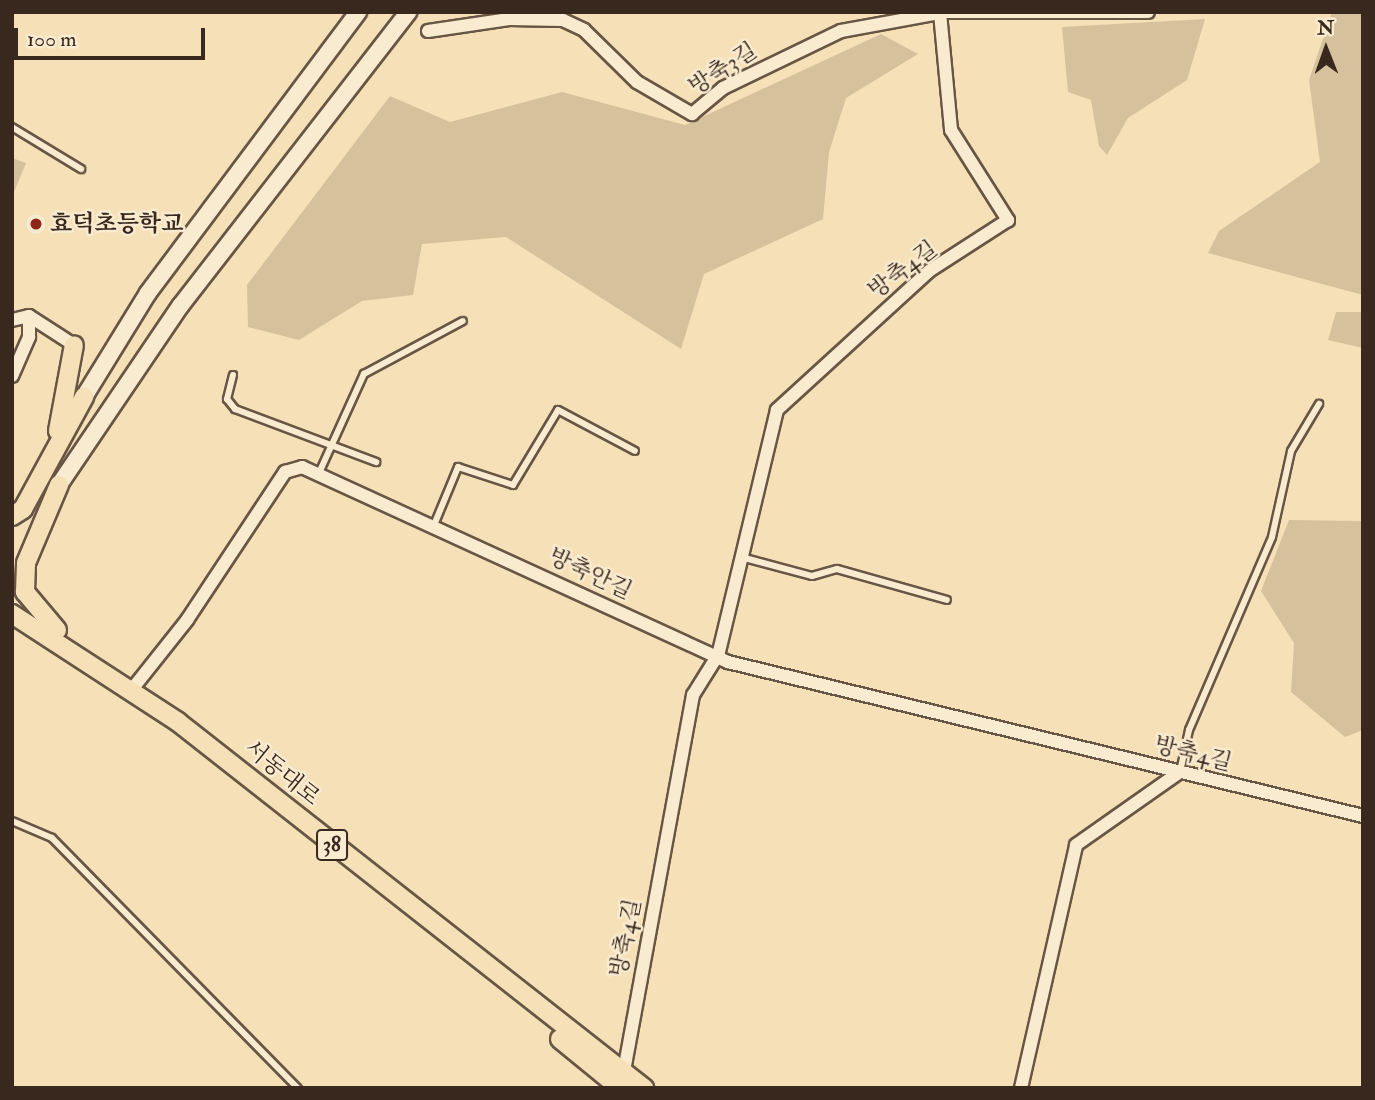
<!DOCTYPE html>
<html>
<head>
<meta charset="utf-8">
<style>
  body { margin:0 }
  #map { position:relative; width:1375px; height:1100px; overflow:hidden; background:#f6e0b7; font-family:"IM FELL Double Pica","Noto Serif KR",serif }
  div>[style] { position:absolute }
  .green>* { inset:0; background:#d6c19d }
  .roads { filter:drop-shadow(2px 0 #685644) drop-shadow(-2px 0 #685644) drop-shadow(0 2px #685644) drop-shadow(0 -2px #685644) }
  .lane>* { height:6px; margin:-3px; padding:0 3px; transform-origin:3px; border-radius:3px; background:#f9ebd0 }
  .street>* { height:12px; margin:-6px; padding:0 6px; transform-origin:6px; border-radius:6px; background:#f9ebd0 }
  .secondary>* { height:16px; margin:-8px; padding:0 8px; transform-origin:8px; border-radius:8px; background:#f9ebd0 }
  .primary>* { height:18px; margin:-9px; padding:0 9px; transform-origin:9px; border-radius:9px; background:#f6e0b7 }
  .dots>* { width:19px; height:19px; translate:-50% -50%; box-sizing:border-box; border:4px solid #f9ebd0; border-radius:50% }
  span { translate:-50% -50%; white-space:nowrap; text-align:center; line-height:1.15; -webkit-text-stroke:5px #f9ebd0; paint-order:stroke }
  .shield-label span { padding:2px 5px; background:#f9ebd0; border:2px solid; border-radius:5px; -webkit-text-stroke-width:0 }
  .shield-label { font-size:21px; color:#39281d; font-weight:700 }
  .street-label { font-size:23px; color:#39281d }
  .poi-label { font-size:23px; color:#39281d; font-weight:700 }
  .left { translate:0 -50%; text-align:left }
  .frame { position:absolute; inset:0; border:14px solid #39281d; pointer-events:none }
  .north { position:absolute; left:1291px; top:14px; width:70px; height:70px; -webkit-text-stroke:5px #f9ebd0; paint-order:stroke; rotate:359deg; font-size:19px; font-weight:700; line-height:28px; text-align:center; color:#39281d }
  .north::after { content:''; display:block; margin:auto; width:24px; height:32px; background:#39281d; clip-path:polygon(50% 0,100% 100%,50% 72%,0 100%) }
  .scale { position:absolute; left:14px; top:28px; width:191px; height:32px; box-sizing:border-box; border:4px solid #39281d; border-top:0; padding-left:9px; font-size:21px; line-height:24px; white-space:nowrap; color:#39281d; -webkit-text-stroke:5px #f9ebd0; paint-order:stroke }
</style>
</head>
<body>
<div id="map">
  <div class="green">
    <i style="clip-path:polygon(1332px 12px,1363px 12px,1363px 295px,1208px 253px,1219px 231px,1320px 162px,1309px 80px)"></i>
    <i style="clip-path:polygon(1205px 19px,1187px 80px,1128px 118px,1107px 155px,1099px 146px,1091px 100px,1068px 92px,1062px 27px)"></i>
    <i style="clip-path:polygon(881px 34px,918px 54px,846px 98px,829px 152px,823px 219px,704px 274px,681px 349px,506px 237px,422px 244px,413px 295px,362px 301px,299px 340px,248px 327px,247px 285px,390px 96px,450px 122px,562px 92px,685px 125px)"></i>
    <i style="clip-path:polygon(12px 158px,26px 163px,12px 197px)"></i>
    <i style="clip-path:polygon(1336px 312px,1363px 312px,1363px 348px,1328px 340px)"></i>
    <i style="clip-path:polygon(1289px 520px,1363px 521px,1363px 730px,1345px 737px,1291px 692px,1294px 643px,1261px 591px)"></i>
  </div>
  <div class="roads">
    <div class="lane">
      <i style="left:12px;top:127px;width:81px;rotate:31.3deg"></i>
      <i style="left:233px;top:375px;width:25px;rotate:104deg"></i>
      <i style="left:227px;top:399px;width:13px;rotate:51deg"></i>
      <i style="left:235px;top:409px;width:151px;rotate:20.6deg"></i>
      <i style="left:319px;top:473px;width:109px;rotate:-65.6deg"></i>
      <i style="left:364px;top:374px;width:112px;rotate:-28.2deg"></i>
      <i style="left:434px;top:525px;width:63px;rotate:-67.5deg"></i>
      <i style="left:458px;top:467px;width:58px;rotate:18.1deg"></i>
      <i style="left:513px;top:485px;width:87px;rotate:-59deg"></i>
      <i style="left:558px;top:410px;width:87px;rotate:28deg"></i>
      <i style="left:741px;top:557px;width:73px;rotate:15deg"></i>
      <i style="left:812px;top:576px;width:26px;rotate:-16deg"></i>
      <i style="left:837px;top:569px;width:114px;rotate:15.7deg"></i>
      <i style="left:1180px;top:772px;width:43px;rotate:-77.9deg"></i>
      <i style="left:1189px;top:730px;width:210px;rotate:-66.7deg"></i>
      <i style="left:1272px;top:537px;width:88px;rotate:-77.5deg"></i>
      <i style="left:1291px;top:451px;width:55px;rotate:-59.2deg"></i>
      <i style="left:12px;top:821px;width:43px;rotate:23deg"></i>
      <i style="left:52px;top:838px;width:351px;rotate:45.5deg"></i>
    </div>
    <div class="street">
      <i style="left:940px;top:12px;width:208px"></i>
      <i style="left:428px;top:31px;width:82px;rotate:-8.4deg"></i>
      <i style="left:509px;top:19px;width:54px;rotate:1.1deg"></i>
      <i style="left:563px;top:20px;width:23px;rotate:25deg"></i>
      <i style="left:584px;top:30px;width:74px;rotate:44.5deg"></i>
      <i style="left:637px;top:82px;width:64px;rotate:30.2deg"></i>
      <i style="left:692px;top:114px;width:40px;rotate:-40deg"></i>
      <i style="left:723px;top:88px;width:131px;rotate:-25.8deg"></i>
      <i style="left:841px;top:31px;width:101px;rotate:-10.3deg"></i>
      <i style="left:940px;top:13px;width:118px;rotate:84.6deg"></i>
      <i style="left:951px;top:130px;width:107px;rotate:57.7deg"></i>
      <i style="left:1008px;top:220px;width:94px;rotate:147.2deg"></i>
      <i style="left:929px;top:271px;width:206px;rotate:137.6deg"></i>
      <i style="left:777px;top:410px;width:252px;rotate:103.5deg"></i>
      <i style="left:718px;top:655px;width:47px;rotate:122deg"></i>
      <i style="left:693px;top:695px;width:389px;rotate:100.4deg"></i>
      <i style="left:29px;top:316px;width:54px;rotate:32.8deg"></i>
      <i style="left:12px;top:320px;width:17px;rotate:-13deg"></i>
      <i style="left:12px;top:376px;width:43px;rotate:-66.4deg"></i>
      <i style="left:29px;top:337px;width:21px;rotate:-90deg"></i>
      <i style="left:133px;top:688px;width:87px;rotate:-51.5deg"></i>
      <i style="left:187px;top:620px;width:178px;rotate:-56.5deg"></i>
      <i style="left:285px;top:472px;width:18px;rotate:-16deg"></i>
      <i style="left:302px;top:467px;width:469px;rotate:24.6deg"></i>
      <i style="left:728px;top:662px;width:653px;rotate:13.63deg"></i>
      <i style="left:1021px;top:1088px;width:249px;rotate:-77.2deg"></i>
      <i style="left:1076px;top:845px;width:127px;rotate:-35.1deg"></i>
    </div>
    <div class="secondary">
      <i style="left:84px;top:397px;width:122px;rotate:-58.4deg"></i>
      <i style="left:148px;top:293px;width:351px;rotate:-53.2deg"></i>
      <i style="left:59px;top:485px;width:217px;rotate:-55.9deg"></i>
      <i style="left:181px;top:305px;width:371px;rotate:-52.2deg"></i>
    </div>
    <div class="primary">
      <i style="left:58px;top:431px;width:87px;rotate:-79.5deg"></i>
      <i style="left:12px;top:516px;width:13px;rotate:-32deg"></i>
      <i style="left:23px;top:509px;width:128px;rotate:-61.4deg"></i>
      <i style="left:12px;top:614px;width:198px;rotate:33deg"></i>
      <i style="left:178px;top:722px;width:593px;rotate:38.15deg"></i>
      <i style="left:57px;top:630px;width:50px;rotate:-130.1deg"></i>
      <i style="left:25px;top:592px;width:29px;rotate:-88deg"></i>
      <i style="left:26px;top:563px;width:85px;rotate:-67.1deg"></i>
      <i style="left:560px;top:1039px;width:77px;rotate:39.2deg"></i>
    </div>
  </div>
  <div class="dots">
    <i style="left:36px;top:224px;background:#8f2418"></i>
  </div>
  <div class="shield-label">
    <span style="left:332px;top:845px">38</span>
  </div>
  <div class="street-label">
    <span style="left:723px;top:69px;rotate:-33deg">방축3길</span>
    <span style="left:903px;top:270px;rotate:-37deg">방축4길</span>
    <span style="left:590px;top:574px;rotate:25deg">방축안길</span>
    <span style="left:1193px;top:754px;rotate:14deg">방축4길</span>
    <span style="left:282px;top:773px;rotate:39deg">서동대로</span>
    <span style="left:626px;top:938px;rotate:-79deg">방축4길</span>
  </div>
  <div class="poi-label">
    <span class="left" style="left:50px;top:224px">효덕초등학교</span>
  </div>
  <div class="frame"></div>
  <div class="north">N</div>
  <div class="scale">100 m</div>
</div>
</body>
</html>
